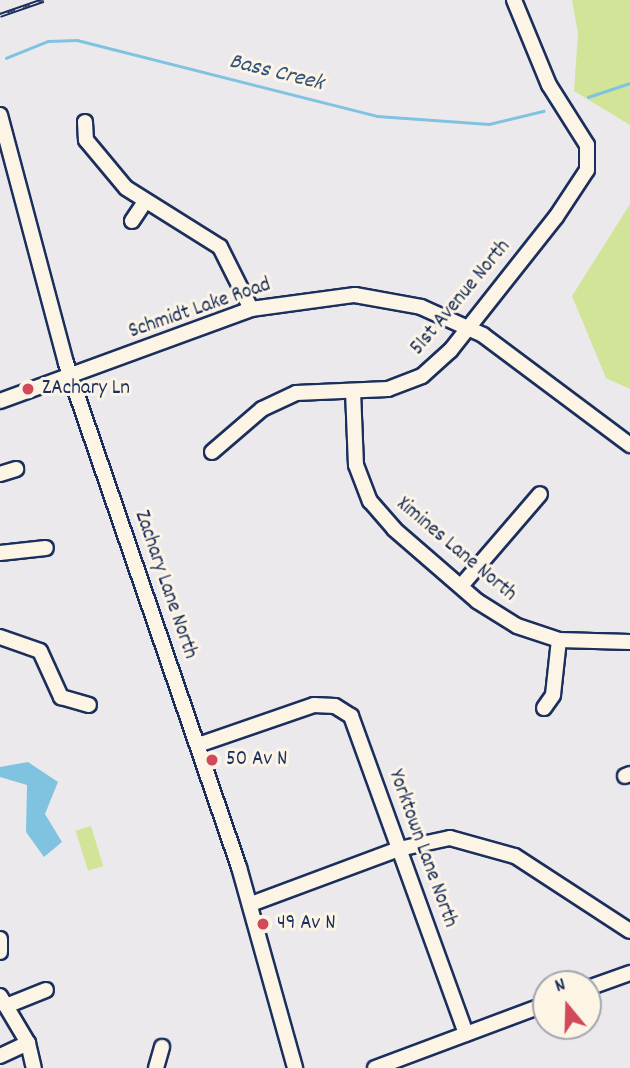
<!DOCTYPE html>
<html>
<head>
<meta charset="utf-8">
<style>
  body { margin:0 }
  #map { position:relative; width:630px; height:1068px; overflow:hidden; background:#ece9ec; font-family:Dekko,sans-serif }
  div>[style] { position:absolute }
  .green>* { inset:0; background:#d1e498; transform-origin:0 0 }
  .water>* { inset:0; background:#7fc3e0 }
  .stream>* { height:2.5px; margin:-1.25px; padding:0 1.25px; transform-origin:1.25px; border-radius:1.25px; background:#7fc3e0 }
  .roads { filter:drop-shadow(2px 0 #1b2f5e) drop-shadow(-2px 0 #1b2f5e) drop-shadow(0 2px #1b2f5e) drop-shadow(0 -2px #1b2f5e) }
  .minor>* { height:14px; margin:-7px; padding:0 7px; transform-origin:7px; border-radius:7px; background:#fcf5e5 }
  .rail>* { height:5px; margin-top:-2.5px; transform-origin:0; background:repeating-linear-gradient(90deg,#fcf5e5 0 8px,#1b2f5e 0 16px); box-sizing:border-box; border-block:2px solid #1b2f5e }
  .dots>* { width:19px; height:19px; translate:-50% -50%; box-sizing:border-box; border:4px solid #fcf5e5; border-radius:50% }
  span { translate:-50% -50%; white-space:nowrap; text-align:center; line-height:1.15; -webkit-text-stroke:6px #fcf5e5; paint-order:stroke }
  .street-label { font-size:21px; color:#1b2f5e }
  .poi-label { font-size:21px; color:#1b2f5e }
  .left { translate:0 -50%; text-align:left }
  .water-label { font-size:23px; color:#34547e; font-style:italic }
  .north { position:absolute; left:532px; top:970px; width:70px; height:70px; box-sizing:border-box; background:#fcf5e5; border:2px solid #a2a6af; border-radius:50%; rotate:341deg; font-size:19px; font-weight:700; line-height:28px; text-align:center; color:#1b2f5e }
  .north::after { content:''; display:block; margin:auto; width:24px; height:32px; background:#d1495b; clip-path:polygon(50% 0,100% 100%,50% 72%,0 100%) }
</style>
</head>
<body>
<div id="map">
  <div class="green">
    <i style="clip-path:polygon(572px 0,630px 0,630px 125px,574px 91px,578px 33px)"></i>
    <i style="clip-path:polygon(630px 204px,630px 389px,606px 378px,572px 296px)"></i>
    <i style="left:91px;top:826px;width:42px;height:16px;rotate:73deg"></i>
  </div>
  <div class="water">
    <i style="clip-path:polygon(28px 762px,58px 782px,45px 814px,62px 842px,44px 857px,26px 832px,27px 785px,0 777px,0 767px)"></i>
  </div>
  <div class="stream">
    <i style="left:6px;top:58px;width:45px;rotate:-22deg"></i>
    <i style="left:48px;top:41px;width:29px;rotate:-2deg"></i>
    <i style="left:77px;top:40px;width:309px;rotate:14.2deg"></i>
    <i style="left:377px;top:116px;width:112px;rotate:4.1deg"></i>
    <i style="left:489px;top:124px;width:56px;rotate:-13.5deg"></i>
    <i style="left:588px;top:97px;width:44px;rotate:-18.4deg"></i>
  </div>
  <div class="roads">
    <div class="minor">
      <i style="left:0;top:115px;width:257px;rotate:75.1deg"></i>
      <i style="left:66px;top:363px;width:533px;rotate:71.06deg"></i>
      <i style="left:239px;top:867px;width:209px;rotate:74.4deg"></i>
      <i style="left:85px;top:122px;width:18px;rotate:87deg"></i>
      <i style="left:86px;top:140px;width:62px;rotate:50.2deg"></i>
      <i style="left:126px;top:188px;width:111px;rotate:32.1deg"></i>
      <i style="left:220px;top:247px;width:69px;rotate:63.4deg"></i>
      <i style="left:132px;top:221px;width:23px;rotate:-56deg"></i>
      <i style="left:353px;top:391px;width:74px;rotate:87.7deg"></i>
      <i style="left:356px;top:465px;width:39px;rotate:69deg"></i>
      <i style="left:370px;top:501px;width:37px;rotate:49deg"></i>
      <i style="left:394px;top:529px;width:110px;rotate:40.9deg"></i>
      <i style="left:477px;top:601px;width:47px;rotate:32deg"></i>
      <i style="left:517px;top:626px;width:44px;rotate:18.4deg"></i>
      <i style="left:559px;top:640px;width:71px;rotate:1.6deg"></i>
      <i style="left:0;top:401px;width:267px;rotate:-20.1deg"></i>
      <i style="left:251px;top:309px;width:105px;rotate:-7.7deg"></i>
      <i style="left:355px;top:295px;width:67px;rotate:10.3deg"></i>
      <i style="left:421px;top:307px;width:68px;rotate:24.3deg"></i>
      <i style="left:483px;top:335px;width:184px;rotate:36.8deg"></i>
      <i style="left:212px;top:452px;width:66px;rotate:-40.7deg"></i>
      <i style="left:262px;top:409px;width:38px;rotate:-25deg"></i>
      <i style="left:296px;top:393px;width:92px;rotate:-2.5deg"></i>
      <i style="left:388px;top:389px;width:36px;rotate:-21deg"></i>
      <i style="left:422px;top:376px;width:38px;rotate:-42deg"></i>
      <i style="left:450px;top:351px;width:171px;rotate:-51.7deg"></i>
      <i style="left:556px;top:217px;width:56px;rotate:-56.6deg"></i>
      <i style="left:587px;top:170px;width:25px;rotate:-90deg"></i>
      <i style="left:587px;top:145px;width:71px;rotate:-122.3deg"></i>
      <i style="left:549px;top:85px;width:92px;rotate:-112.4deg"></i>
      <i style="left:0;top:474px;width:17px;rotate:-17deg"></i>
      <i style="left:0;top:553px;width:46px;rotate:-6.2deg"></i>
      <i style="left:461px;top:586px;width:121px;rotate:-49.3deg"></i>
      <i style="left:0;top:637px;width:42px;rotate:19.3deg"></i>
      <i style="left:40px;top:651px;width:51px;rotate:65.5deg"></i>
      <i style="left:61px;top:697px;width:29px;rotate:16deg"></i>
      <i style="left:544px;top:708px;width:16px;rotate:-55deg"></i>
      <i style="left:553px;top:695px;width:55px;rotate:-83.8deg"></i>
      <i style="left:198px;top:745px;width:123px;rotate:-19deg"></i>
      <i style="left:314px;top:705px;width:21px;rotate:3deg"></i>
      <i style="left:335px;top:706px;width:19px;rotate:32deg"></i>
      <i style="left:351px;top:716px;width:338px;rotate:70.1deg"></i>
      <i style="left:625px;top:776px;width:5px;rotate:-22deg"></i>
      <i style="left:251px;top:904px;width:158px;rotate:-20.4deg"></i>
      <i style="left:399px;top:849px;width:52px;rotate:-12.2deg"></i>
      <i style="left:450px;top:838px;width:67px;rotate:15.5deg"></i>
      <i style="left:515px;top:856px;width:137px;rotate:33.1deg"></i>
      <i style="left:0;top:939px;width:13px;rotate:90deg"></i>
      <i style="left:588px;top:988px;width:45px;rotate:-19.7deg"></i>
      <i style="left:0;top:996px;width:55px;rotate:59.2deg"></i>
      <i style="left:28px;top:1043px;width:26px;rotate:77deg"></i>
      <i style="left:6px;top:1006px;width:43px;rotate:-21.8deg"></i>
      <i style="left:0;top:1056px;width:31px;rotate:-25deg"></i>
      <i style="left:156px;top:1068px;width:22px;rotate:-74deg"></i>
      <i style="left:375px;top:1068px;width:183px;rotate:-20.5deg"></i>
    </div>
  </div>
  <div class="rail">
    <i style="left:0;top:15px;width:46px;rotate:-19.2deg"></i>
  </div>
  <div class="dots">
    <i style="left:28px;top:389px;background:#d1495b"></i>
    <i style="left:212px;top:760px;background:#d1495b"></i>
    <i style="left:263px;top:924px;background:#d1495b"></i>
  </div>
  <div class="street-label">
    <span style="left:461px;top:298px;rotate:-50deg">51st Avenue North</span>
    <span style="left:200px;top:309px;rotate:-19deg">Schmidt Lake Road</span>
    <span style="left:456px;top:550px;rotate:40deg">Ximines Lane North</span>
    <span style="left:165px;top:585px;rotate:71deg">Zachary Lane North</span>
    <span style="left:422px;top:849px;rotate:70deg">Yorktown Lane North</span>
  </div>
  <div class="poi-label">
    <span class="left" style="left:42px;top:389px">ZAchary Ln</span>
    <span class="left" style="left:226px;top:760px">50 Av N</span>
    <span class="left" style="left:277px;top:924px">49 Av N</span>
  </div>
  <div class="water-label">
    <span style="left:276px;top:74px;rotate:14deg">Bass Creek</span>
  </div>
  <div class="north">N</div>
</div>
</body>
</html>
